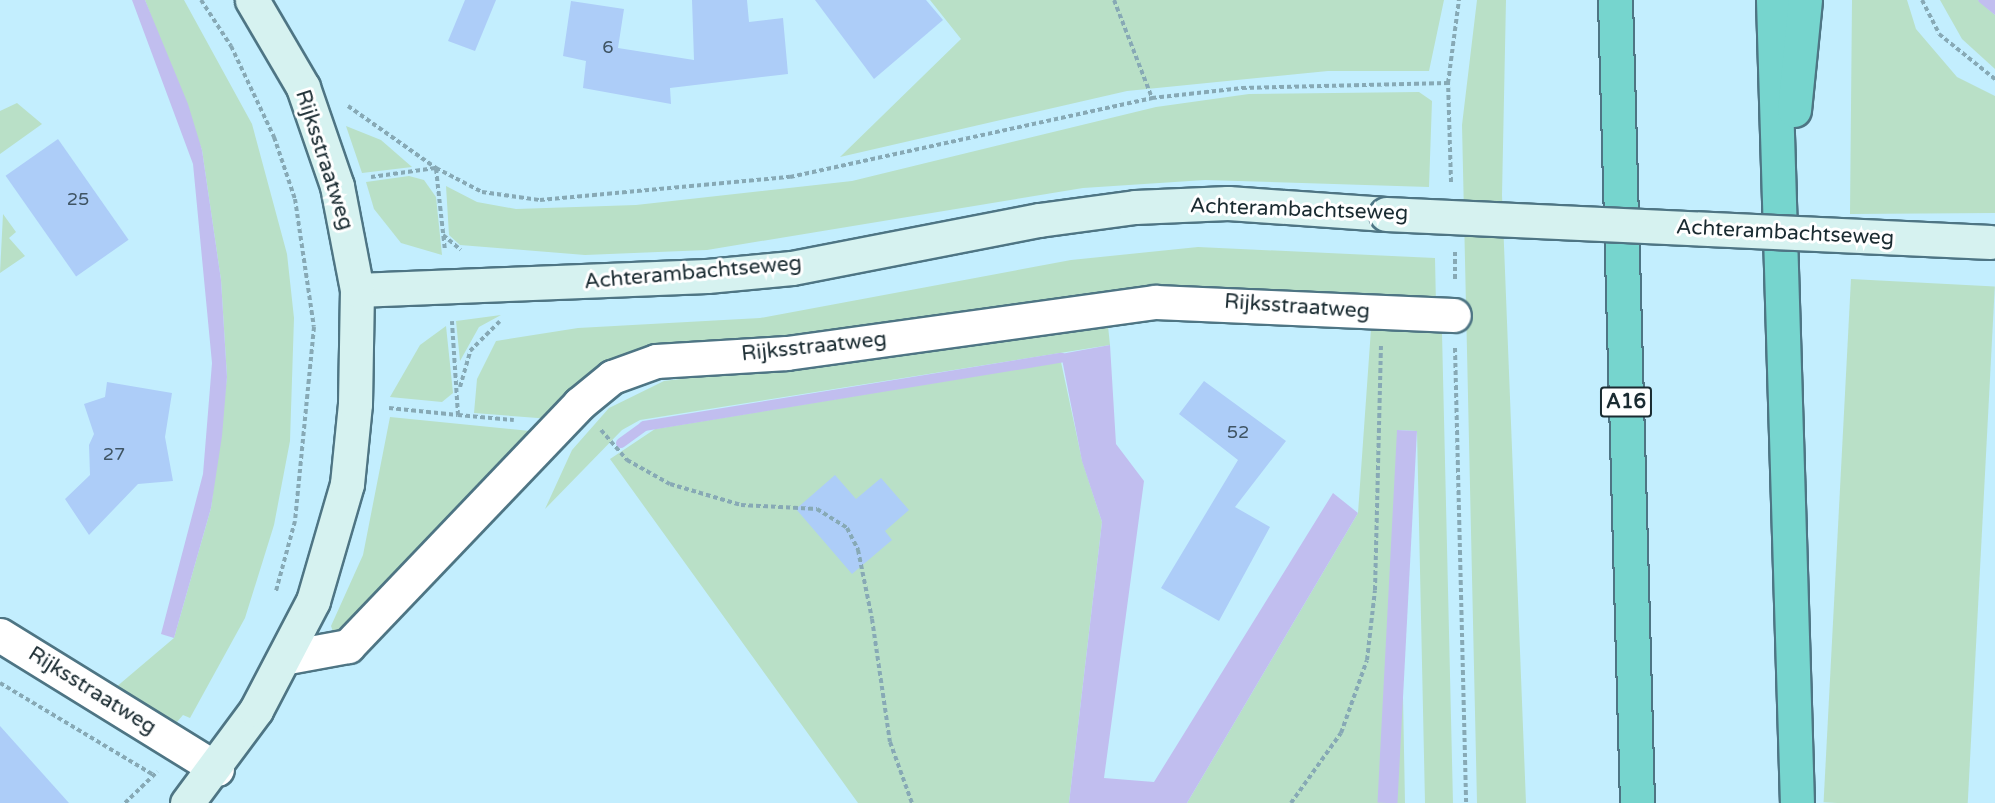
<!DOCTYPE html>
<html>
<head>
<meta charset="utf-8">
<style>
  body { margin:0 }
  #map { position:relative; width:1995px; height:803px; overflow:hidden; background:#c3eefe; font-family:"Varela Round",sans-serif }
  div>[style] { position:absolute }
  .green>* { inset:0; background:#b9e0c7; transform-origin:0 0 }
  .water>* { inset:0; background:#c1beef; transform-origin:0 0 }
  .stream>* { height:10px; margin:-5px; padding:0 5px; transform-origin:5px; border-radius:5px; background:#c1beef }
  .building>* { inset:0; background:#adcdf8; transform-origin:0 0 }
  .path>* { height:4px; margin-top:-2px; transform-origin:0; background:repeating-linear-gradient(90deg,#87a9b5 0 4.5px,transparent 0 7.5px) }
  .roads { filter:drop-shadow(2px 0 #4e7584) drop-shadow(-2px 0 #4e7584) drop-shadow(0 2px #4e7584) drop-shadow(0 -2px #4e7584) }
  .street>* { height:33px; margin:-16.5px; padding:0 16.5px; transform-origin:16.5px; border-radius:16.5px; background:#fff }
  .secondary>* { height:33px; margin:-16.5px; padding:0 16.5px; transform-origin:16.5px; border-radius:16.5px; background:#d6f2f0 }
  .highway>* { height:33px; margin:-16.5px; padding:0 16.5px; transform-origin:16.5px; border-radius:16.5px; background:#76d5ce }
  .bridges { filter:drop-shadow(2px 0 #4e7584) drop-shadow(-2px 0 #4e7584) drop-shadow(0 2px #4e7584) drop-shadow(0 -2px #4e7584) }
  .secondary-bridge>* { height:33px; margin:-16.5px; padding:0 16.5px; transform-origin:16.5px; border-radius:16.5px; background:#d6f2f0 }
  span { translate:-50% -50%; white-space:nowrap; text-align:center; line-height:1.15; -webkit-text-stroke:6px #fff; paint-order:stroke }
  .number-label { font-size:18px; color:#3f5463 }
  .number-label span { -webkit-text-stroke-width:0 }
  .shield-label span { padding:2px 4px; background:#fff; border:2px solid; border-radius:4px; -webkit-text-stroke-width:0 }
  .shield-label { font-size:20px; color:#1a2b31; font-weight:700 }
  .street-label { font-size:21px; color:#1a2b31 }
</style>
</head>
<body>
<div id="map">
  <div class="green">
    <i style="clip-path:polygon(145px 0,184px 0,252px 124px,287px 254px,294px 318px,290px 441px,274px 525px,245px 618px,190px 718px,183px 715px,177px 722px,115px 688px,174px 638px,211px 508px,227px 377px,221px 280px,202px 150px)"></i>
    <i style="clip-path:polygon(930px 0,1444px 0,1429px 71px,1328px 71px,1127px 91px,840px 157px,961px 39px)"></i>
    <i style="clip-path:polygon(1477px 0,1506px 0,1502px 195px,1526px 803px,1477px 803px,1462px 125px)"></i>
    <i style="clip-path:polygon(1852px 0,1907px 0,1916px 29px,1957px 77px,1995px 96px,1995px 213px,1850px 214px)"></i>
    <i style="clip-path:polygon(1940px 0,1978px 0,1995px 15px,1995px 69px,1962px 39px)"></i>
    <i style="clip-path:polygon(1419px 92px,1432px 101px,1429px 187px,1205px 180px,1083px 188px,707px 250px,585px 255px,460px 245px,449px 235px,446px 186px,477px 202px,516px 209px,636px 205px,852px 181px,1156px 107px,1249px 94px)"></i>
    <i style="clip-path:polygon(17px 103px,42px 124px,0 154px,0 111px)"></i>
    <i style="clip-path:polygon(346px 126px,381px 140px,412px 167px,362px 173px)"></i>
    <i style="clip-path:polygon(409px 176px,424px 180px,436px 197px,442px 255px,401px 243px,374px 209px,366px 182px)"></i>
    <i style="clip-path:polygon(3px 214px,16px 232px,9px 238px,25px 256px,0 273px)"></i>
    <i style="clip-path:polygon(1198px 247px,1435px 258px,1436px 306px,1173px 292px,619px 367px,551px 419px,474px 413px,477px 379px,496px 341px,578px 328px,760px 318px,1071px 260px)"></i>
    <i style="left:1851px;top:279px;width:144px;height:524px;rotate:3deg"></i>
    <i style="clip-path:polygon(501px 315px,479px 327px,460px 361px,456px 321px)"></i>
    <i style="clip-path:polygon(446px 326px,453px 393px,442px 402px,390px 397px,420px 345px)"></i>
    <i style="clip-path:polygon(1108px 326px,1110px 345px,640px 420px,622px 430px,545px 509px,572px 450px,609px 408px,664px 381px)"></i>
    <i style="clip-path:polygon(1371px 329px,1442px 333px,1453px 803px,1425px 803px,1417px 431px,1398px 430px,1405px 803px,1187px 803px,1358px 513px)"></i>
    <i style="clip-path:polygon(1061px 362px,1082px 460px,1102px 522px,1069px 803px,858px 803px,610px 459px,655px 429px)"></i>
    <i style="clip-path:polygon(390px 417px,540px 432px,336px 640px,331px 626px,363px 555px)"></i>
  </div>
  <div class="water">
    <i style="clip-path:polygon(132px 0,145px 0,188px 104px,202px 150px,221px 280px,227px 377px,222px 436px,211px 508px,174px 638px,161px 634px,203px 474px,212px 363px,193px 164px)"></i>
    <i style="clip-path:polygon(1978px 0,1995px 0,1995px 15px,1979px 2px)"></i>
    <i style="clip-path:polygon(1110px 345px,1116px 444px,1144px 481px,1104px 778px,1154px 782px,1333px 493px,1358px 513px,1187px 803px,1069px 803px,1102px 522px,1082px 461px,1061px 354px)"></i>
    <i style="left:1397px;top:430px;width:20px;height:373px;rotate:3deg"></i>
  </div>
  <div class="stream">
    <i style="left:621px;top:443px;width:29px;rotate:-36deg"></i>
    <i style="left:644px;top:426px;width:423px;rotate:-9.3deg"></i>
  </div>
  <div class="building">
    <i style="clip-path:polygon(465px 0,496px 0,475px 51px,448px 41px)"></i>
    <i style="clip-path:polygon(692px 0,747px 0,749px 22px,783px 18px,788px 74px,670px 88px,671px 104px,583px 88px,586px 61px,563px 56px,571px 1px,624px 9px,618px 48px,694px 60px)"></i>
    <i style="clip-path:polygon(815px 0,926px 0,943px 20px,874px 79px)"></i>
    <i style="left:58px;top:139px;width:123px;height:64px;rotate:55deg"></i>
    <i style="clip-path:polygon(1204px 381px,1286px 441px,1235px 507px,1270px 527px,1219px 621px,1161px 588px,1238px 460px,1179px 414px)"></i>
    <i style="clip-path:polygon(107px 382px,172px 393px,165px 437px,173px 481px,138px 484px,89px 535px,65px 499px,90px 475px,89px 445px,94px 434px,84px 404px,105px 397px)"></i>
    <i style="clip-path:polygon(835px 475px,856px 499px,881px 478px,909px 510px,885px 531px,892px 540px,852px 574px,796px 509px)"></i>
    <i style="clip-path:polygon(0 726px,69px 803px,0 803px)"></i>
  </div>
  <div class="path">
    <i style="left:201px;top:0;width:55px;rotate:56.9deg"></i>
    <i style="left:231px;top:46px;width:101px;rotate:64.7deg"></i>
    <i style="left:274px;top:137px;width:65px;rotate:71.3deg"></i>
    <i style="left:295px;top:199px;width:129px;rotate:81.6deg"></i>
    <i style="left:314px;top:327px;width:195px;rotate:95.6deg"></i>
    <i style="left:295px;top:521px;width:73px;rotate:105.2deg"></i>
    <i style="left:1114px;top:0;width:105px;rotate:68.8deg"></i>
    <i style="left:1922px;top:0;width:38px;rotate:63deg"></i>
    <i style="left:1939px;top:34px;width:72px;rotate:38.8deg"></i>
    <i style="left:348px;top:106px;width:108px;rotate:35.2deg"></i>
    <i style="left:436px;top:168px;width:52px;rotate:27.6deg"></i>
    <i style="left:482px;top:192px;width:59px;rotate:7.9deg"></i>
    <i style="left:540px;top:200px;width:251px;rotate:-5.3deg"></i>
    <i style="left:790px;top:177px;width:371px;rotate:-12.3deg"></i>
    <i style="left:1152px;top:98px;width:91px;rotate:-6.3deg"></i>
    <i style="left:1242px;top:88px;width:206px;rotate:-1.4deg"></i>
    <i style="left:436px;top:169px;width:82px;rotate:83.7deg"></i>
    <i style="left:371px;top:177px;width:65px;rotate:-8deg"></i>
    <i style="left:1451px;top:182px;width:99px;rotate:-91.7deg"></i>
    <i style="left:1448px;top:83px;width:84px;rotate:-82.5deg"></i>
    <i style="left:443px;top:235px;width:23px;rotate:40deg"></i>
    <i style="left:1455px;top:252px;width:28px;rotate:90deg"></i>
    <i style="left:1455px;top:348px;width:455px;rotate:88.6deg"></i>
    <i style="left:460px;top:387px;width:37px;rotate:-74deg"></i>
    <i style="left:470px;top:351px;width:42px;rotate:-45deg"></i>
    <i style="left:389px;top:408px;width:69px;rotate:5.8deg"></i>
    <i style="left:458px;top:415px;width:94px;rotate:-93.7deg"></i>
    <i style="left:458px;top:415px;width:56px;rotate:5.1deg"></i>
    <i style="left:601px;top:430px;width:40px;rotate:49deg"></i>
    <i style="left:627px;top:460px;width:49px;rotate:29.2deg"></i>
    <i style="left:670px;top:484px;width:74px;rotate:16.5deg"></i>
    <i style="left:741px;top:505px;width:76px;rotate:3deg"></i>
    <i style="left:817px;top:509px;width:36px;rotate:32deg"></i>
    <i style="left:847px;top:528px;width:25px;rotate:63deg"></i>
    <i style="left:858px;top:550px;width:70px;rotate:78.5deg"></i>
    <i style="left:872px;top:619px;width:124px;rotate:81.7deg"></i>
    <i style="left:890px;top:742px;width:65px;rotate:70.2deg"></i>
    <i style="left:0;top:683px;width:179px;rotate:30.9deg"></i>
    <i style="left:125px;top:803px;width:45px;rotate:-44.1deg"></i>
    <i style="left:1291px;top:803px;width:86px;rotate:-54.5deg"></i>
    <i style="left:1341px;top:733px;width:77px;rotate:-70.4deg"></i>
    <i style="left:1367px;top:660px;width:70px;rotate:-83.5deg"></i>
    <i style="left:1375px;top:590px;width:245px;rotate:-88.6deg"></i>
  </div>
  <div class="roads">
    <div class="street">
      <i style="left:0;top:635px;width:255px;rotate:31.7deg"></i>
      <i style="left:288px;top:657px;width:61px;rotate:-10.4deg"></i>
      <i style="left:348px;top:646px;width:335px;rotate:-46.3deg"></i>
      <i style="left:579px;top:404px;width:43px;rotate:-39.3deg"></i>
      <i style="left:612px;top:377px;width:47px;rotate:-20deg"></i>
      <i style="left:656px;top:361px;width:131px;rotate:-3.5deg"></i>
      <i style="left:787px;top:353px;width:372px;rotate:-7.9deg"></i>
      <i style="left:1155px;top:302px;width:299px;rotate:2.5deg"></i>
    </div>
    <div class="secondary">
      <i style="left:357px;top:290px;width:350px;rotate:-2.3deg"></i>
      <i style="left:707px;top:276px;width:85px;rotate:-5.4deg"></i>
      <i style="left:792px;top:268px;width:252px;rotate:-11deg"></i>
      <i style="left:1039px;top:220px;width:97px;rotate:-7.7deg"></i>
      <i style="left:1135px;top:207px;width:93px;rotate:-2.5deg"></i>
      <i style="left:1228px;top:203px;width:158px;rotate:4deg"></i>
      <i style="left:187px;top:803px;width:116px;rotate:-53.4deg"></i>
      <i style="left:256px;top:710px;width:123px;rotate:-62.4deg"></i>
      <i style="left:313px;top:601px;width:122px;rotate:-73.8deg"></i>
      <i style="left:347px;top:484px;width:80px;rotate:-84.3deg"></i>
      <i style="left:355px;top:404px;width:114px;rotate:-89deg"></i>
      <i style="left:357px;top:290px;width:106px;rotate:-100.9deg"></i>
      <i style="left:337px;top:186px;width:105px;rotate:-109deg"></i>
      <i style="left:303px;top:87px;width:101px;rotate:-120.4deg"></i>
    </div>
    <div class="highway">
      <i style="left:1615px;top:0;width:803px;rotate:88.43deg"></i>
      <i style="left:1773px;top:0;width:803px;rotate:88.29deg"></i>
      <i style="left:1794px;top:110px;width:111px;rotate:-84.3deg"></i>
    </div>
  </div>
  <div class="bridges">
    <div class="secondary-bridge">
      <i style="left:1386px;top:214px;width:605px;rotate:2.65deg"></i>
    </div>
  </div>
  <div class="number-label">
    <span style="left:608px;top:47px">6</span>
    <span style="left:78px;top:199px">25</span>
    <span style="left:1238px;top:432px">52</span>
    <span style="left:114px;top:454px">27</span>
  </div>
  <div class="shield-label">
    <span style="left:1626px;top:402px">A16</span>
  </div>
  <div class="street-label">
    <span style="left:324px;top:160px;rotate:72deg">Rijksstraatweg</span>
    <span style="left:1299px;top:210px;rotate:2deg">Achterambachtseweg</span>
    <span style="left:1785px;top:233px;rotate:3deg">Achterambachtseweg</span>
    <span style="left:693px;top:273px;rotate:-5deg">Achterambachtseweg</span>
    <span style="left:1297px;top:307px;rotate:4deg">Rijksstraatweg</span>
    <span style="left:814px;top:347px;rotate:-6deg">Rijksstraatweg</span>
    <span style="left:92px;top:691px;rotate:32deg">Rijksstraatweg</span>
  </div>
</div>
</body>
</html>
